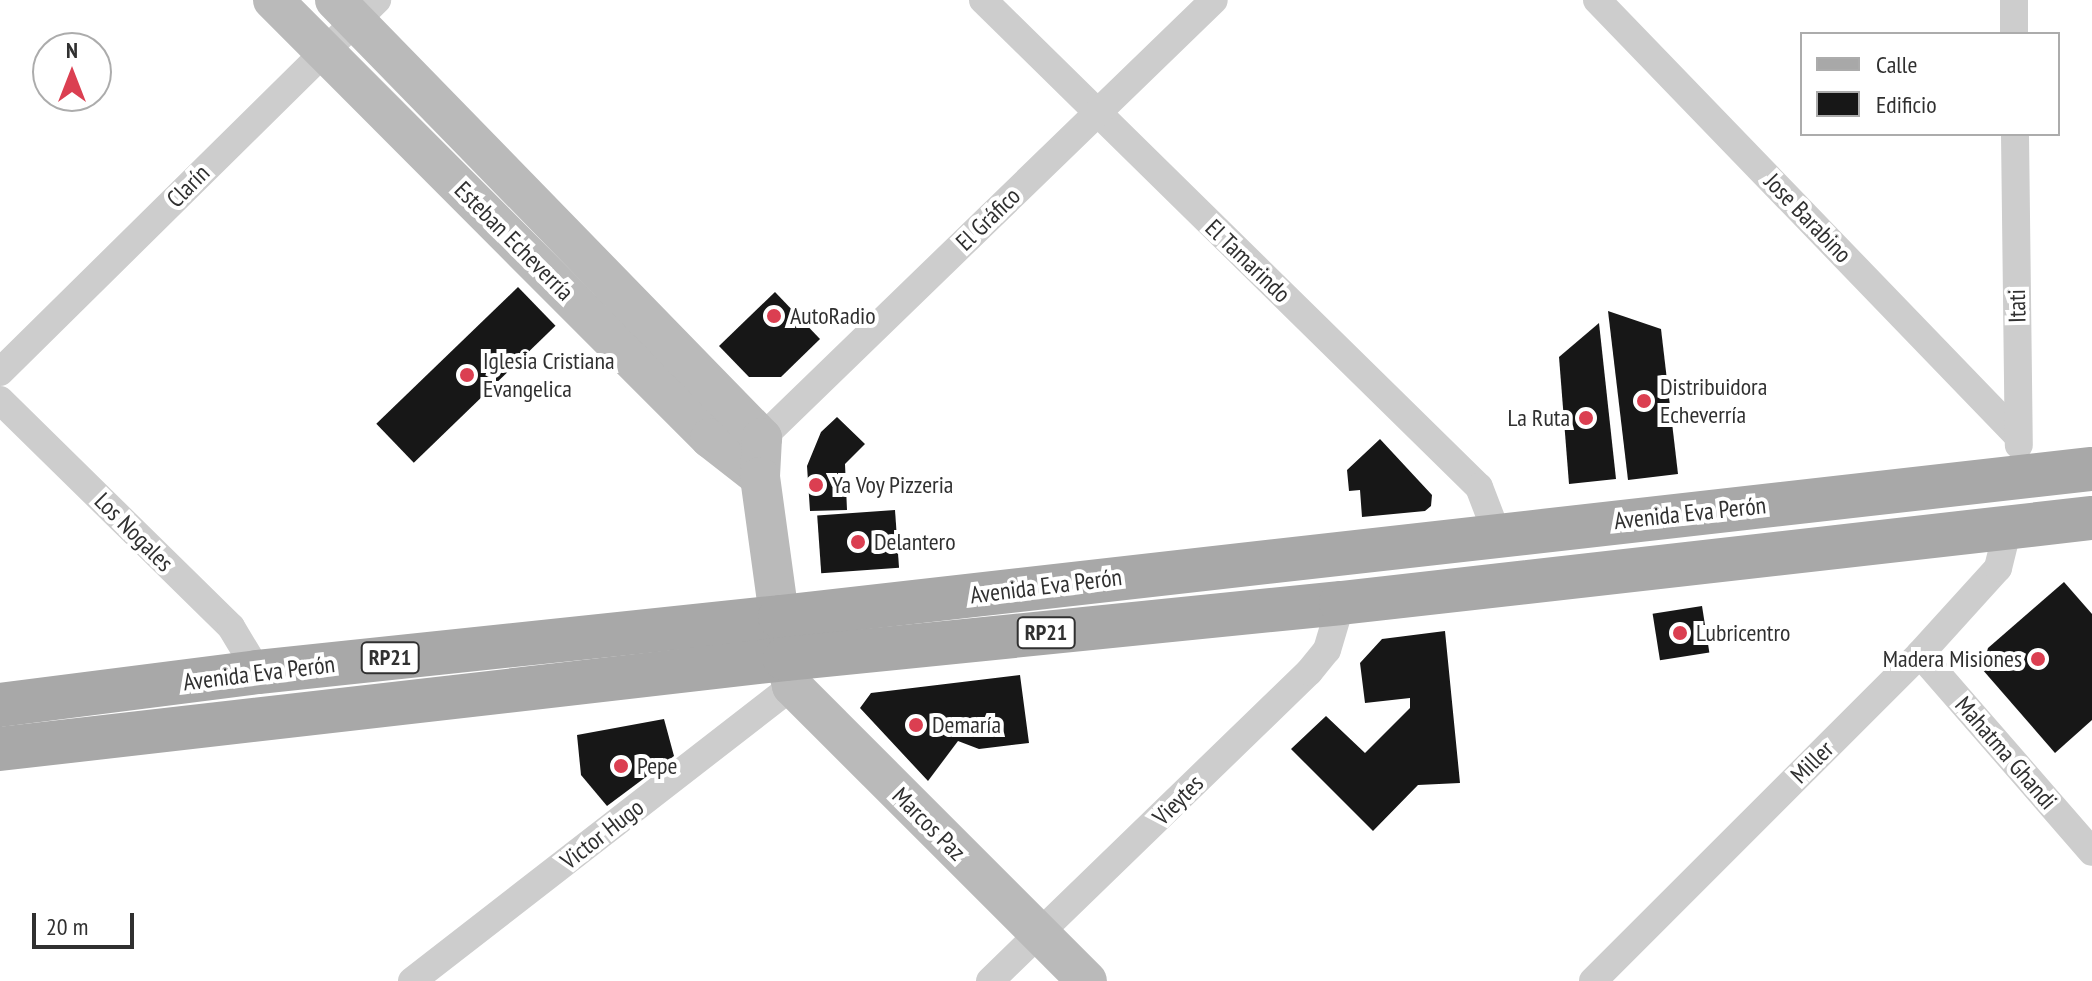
<!DOCTYPE html>
<html>
<head>
<meta charset="utf-8">
<style>
  body { margin:0 }
  #map { position:relative; width:2092px; height:981px; overflow:hidden; background:#fff; font-family:"PT Sans Narrow",sans-serif }
  div>[style] { position:absolute }
  .building>* { inset:0; background:#171717; transform-origin:0 0 }
  .street>* { height:28px; margin:-14px; padding:0 14px; transform-origin:14px; border-radius:14px; background:#cdcdcd }
  .secondary>* { height:40px; margin:-20px; padding:0 20px; transform-origin:20px; border-radius:20px; background:#bababa }
  .primary>* { height:44px; margin:-22px; padding:0 22px; transform-origin:22px; border-radius:22px; background:#a8a8a8 }
  .dots>* { width:22px; height:22px; translate:-50% -50%; box-sizing:border-box; border:4px solid #fff; border-radius:50% }
  span { translate:-50% -50%; white-space:nowrap; text-align:center; line-height:1.15; -webkit-text-stroke:8px #fff; paint-order:stroke }
  .shield-label span { padding:2px 6px; background:#fff; border:2px solid; border-radius:6px; -webkit-text-stroke-width:0 }
  .shield-label { font-size:22px; color:#303030; font-weight:700 }
  .street-label { font-size:24px; color:#303030 }
  .poi-label { font-size:24px; color:#303030 }
  .left { translate:0 -50%; text-align:left }
  .right { translate:-100% -50%; text-align:right }
  .legend { position:absolute; left:1800px; top:32px; width:260px; height:104px; box-sizing:border-box; background:#fff; border:2px solid #acacac; margin:0; padding:10px 14px; list-style:none; font-size:24px; color:#303030 }
  .legend li { display:flex; align-items:center; gap:16px; height:40px }
  .legend b { width:40px; border:2px solid #acacac }
  .north { position:absolute; left:32px; top:32px; width:80px; height:80px; box-sizing:border-box; background:#fff; border:2px solid #acacac; border-radius:50%; rotate:0deg; font-size:22px; font-weight:700; line-height:32px; text-align:center; color:#303030 }
  .north::after { content:''; display:block; margin:auto; width:28px; height:36px; background:#db3f51; clip-path:polygon(50% 0,100% 100%,50% 72%,0 100%) }
  .scale { position:absolute; left:32px; top:913px; width:102px; height:36px; box-sizing:border-box; border:4px solid #303030; border-top:0; padding-left:10px; font-size:24px; line-height:28px; white-space:nowrap; color:#303030; -webkit-text-stroke:6px #fff; paint-order:stroke }
</style>
</head>
<body>
<div id="map">
  <div class="building">
    <i style="left:518px;top:287px;width:54px;height:197px;rotate:46deg"></i>
    <i style="clip-path:polygon(775px 292px,820px 339px,781px 377px,749px 377px,719px 346px)"></i>
    <i style="clip-path:polygon(1608px 311px,1661px 329px,1678px 474px,1628px 480px)"></i>
    <i style="clip-path:polygon(1599px 323px,1616px 479px,1569px 484px,1559px 357px)"></i>
    <i style="clip-path:polygon(837px 417px,865px 444px,845px 464px,847px 510px,810px 511px,807px 466px,821px 432px)"></i>
    <i style="clip-path:polygon(1380px 439px,1432px 495px,1431px 506px,1425px 511px,1362px 517px,1360px 490px,1349px 491px,1347px 470px)"></i>
    <i style="left:895px;top:510px;width:58px;height:78px;rotate:86deg"></i>
    <i style="clip-path:polygon(2064px 582px,2092px 614px,2092px 720px,2055px 753px,1982px 669px,1988px 648px)"></i>
    <i style="left:1702px;top:606px;width:47px;height:50px;rotate:81deg"></i>
    <i style="clip-path:polygon(1445px 631px,1460px 783px,1418px 785px,1373px 831px,1291px 749px,1326px 716px,1365px 753px,1410px 708px,1410px 698px,1365px 703px,1360px 663px,1382px 639px)"></i>
    <i style="clip-path:polygon(1020px 675px,1029px 743px,979px 749px,958px 741px,928px 781px,860px 708px,871px 693px)"></i>
    <i style="clip-path:polygon(664px 719px,674px 756px,607px 806px,581px 775px,577px 735px)"></i>
  </div>
  <div class="street">
    <i style="left:983px;top:0;width:695px;rotate:44.48deg"></i>
    <i style="left:1479px;top:487px;width:50px;rotate:69deg"></i>
    <i style="left:1597px;top:0;width:606px;rotate:46deg"></i>
    <i style="left:2014px;top:0;width:34px;rotate:90deg"></i>
    <i style="left:2015px;top:134px;width:311px;rotate:89.3deg"></i>
    <i style="left:0;top:372px;width:530px;rotate:-44.62deg"></i>
    <i style="left:0;top:400px;width:324px;rotate:44.5deg"></i>
    <i style="left:231px;top:627px;width:52px;rotate:59deg"></i>
    <i style="left:762px;top:438px;width:629px;rotate:-44.1deg"></i>
    <i style="left:1920px;top:654px;width:262px;rotate:49deg"></i>
    <i style="left:412px;top:981px;width:481px;rotate:-37.8deg"></i>
    <i style="left:990px;top:981px;width:444px;rotate:-44.1deg"></i>
    <i style="left:1309px;top:672px;width:28px;rotate:-51deg"></i>
    <i style="left:1327px;top:650px;width:49px;rotate:-73.4deg"></i>
    <i style="left:1593px;top:981px;width:462px;rotate:-45deg"></i>
    <i style="left:1920px;top:654px;width:116px;rotate:-47.8deg"></i>
    <i style="left:1998px;top:568px;width:41px;rotate:-76deg"></i>
  </div>
  <div class="secondary">
    <i style="left:273px;top:0;width:619px;rotate:45.07deg"></i>
    <i style="left:710px;top:438px;width:63px;rotate:38deg"></i>
    <i style="left:335px;top:0;width:612px;rotate:45.73deg"></i>
    <i style="left:762px;top:438px;width:39px;rotate:93deg"></i>
    <i style="left:760px;top:477px;width:184px;rotate:82.2deg"></i>
    <i style="left:785px;top:659px;width:28px;rotate:75deg"></i>
    <i style="left:792px;top:686px;width:417px;rotate:45deg"></i>
  </div>
  <div class="primary">
    <i style="left:0;top:705px;width:260px;rotate:-7.3deg"></i>
    <i style="left:258px;top:672px;width:525px;rotate:-6.01deg"></i>
    <i style="left:780px;top:617px;width:1320px;rotate:-6.44deg"></i>
    <i style="left:0;top:749px;width:790px;rotate:-6.54deg"></i>
    <i style="left:785px;top:659px;width:559px;rotate:-5.75deg"></i>
    <i style="left:1341px;top:603px;width:756px;rotate:-6.46deg"></i>
  </div>
  <div class="dots">
    <i style="left:774px;top:316px;background:#db3f51"></i>
    <i style="left:467px;top:375px;background:#db3f51"></i>
    <i style="left:1644px;top:401px;background:#db3f51"></i>
    <i style="left:1586px;top:418px;background:#db3f51"></i>
    <i style="left:816px;top:485px;background:#db3f51"></i>
    <i style="left:858px;top:542px;background:#db3f51"></i>
    <i style="left:1680px;top:633px;background:#db3f51"></i>
    <i style="left:2038px;top:659px;background:#db3f51"></i>
    <i style="left:916px;top:725px;background:#db3f51"></i>
    <i style="left:621px;top:766px;background:#db3f51"></i>
  </div>
  <div class="shield-label">
    <span style="left:1046px;top:633px">RP21</span>
    <span style="left:390px;top:658px">RP21</span>
  </div>
  <div class="street-label">
    <span style="left:188px;top:186px;rotate:-45deg">Clarín</span>
    <span style="left:1808px;top:218px;rotate:46deg">Jose Barabino</span>
    <span style="left:988px;top:219px;rotate:-44deg">El Gráfico</span>
    <span style="left:514px;top:241px;rotate:45deg">Esteban Echeverría</span>
    <span style="left:1248px;top:261px;rotate:44deg">El Tamarindo</span>
    <span style="left:2017px;top:306px;rotate:-91deg">Itati</span>
    <span style="left:1690px;top:513px;rotate:-6deg">Avenida Eva Perón</span>
    <span style="left:134px;top:532px;rotate:45deg">Los Nogales</span>
    <span style="left:1046px;top:586px;rotate:-7deg">Avenida Eva Perón</span>
    <span style="left:259px;top:673px;rotate:-7deg">Avenida Eva Perón</span>
    <span style="left:2006px;top:753px;rotate:49deg">Mahatma Ghandi</span>
    <span style="left:1812px;top:762px;rotate:-45deg">Miller</span>
    <span style="left:1178px;top:800px;rotate:-45deg">Vieytes</span>
    <span style="left:929px;top:824px;rotate:45deg">Marcos Paz</span>
    <span style="left:602px;top:834px;rotate:-38deg">Victor Hugo</span>
  </div>
  <div class="poi-label">
    <span class="left" style="left:790px;top:316px">AutoRadio</span>
    <span class="left" style="left:483px;top:375px">Iglesia Cristiana<br>Evangelica</span>
    <span class="left" style="left:1660px;top:401px">Distribuidora<br>Echeverría</span>
    <span class="right" style="left:1570px;top:418px">La Ruta</span>
    <span class="left" style="left:832px;top:485px">Ya Voy Pizzeria</span>
    <span class="left" style="left:874px;top:542px">Delantero</span>
    <span class="left" style="left:1696px;top:633px">Lubricentro</span>
    <span class="right" style="left:2022px;top:659px">Madera Misiones</span>
    <span class="left" style="left:932px;top:725px">Demaría</span>
    <span class="left" style="left:637px;top:766px">Pepe</span>
  </div>
  <ul class="legend">
  <li><b style="height:10px;background:#a8a8a8"></b>Calle</li>
  <li><b style="height:22px;background:#171717"></b>Edificio</li>
  </ul>
  <div class="north">N</div>
  <div class="scale">20 m</div>
</div>
</body>
</html>
